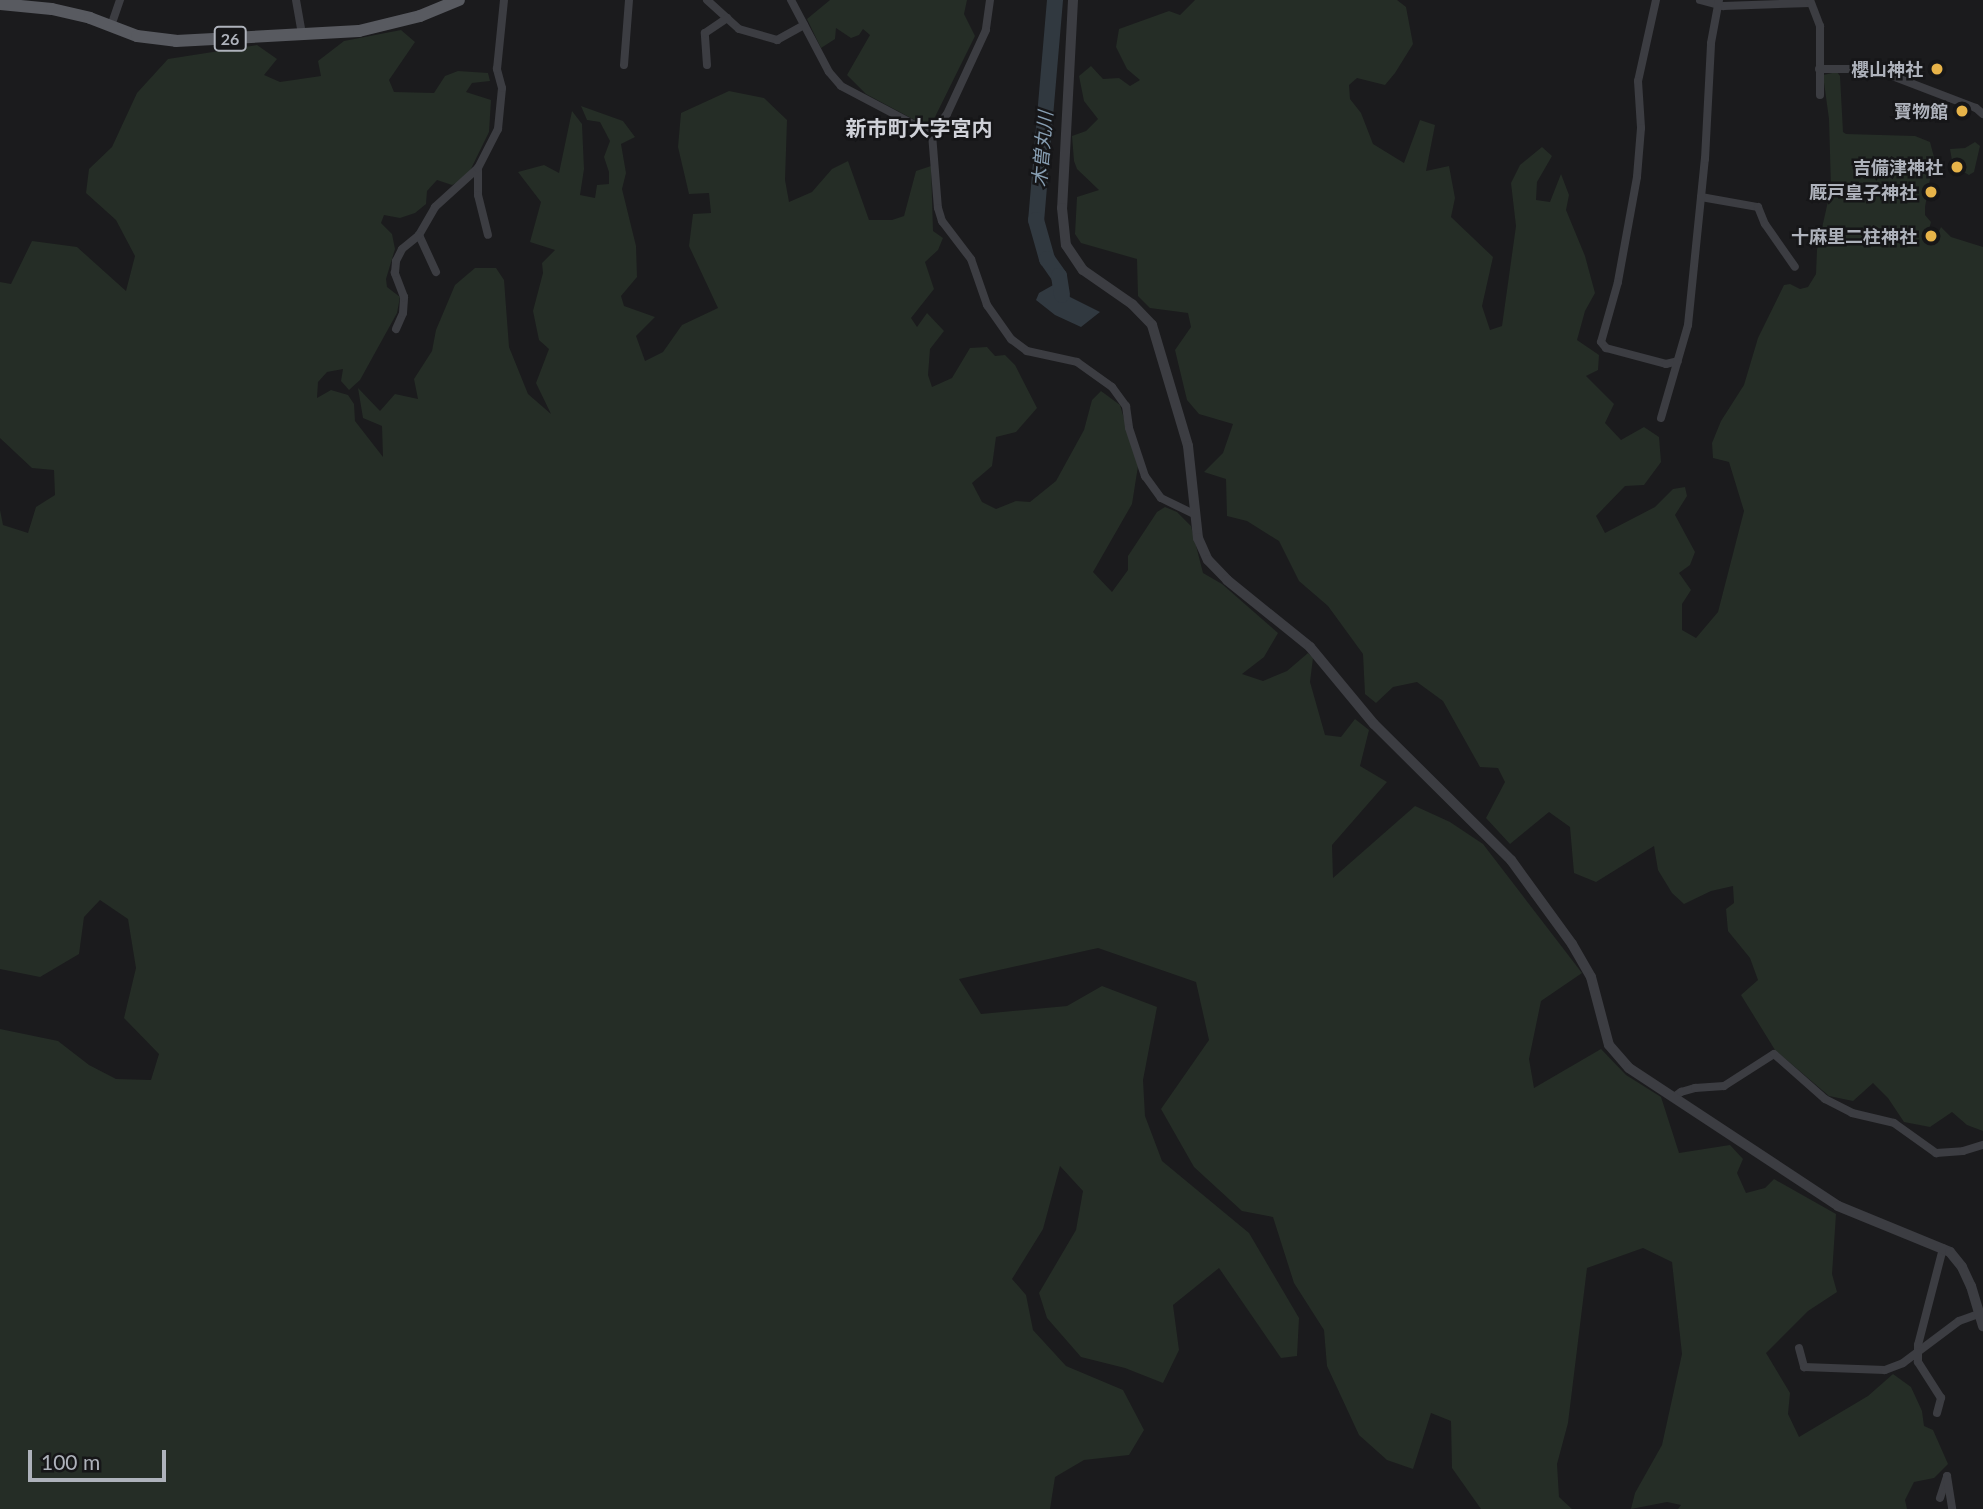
<!DOCTYPE html>
<html>
<head>
<meta charset="utf-8">
<style>
  body { margin:0 }
  #map { position:relative; width:1983px; height:1509px; overflow:hidden; background:#1b1b1d; font-family:Lato,"Noto Sans JP",sans-serif }
  div>[style] { position:absolute }
  .green>* { inset:0; background:#252d26 }
  .water>* { inset:0; background:#313940 }
  .river>* { height:16px; margin:-8px; padding:0 8px; transform-origin:8px; border-radius:8px; background:#313940 }
  .minor>* { height:8px; margin:-4px; padding:0 4px; transform-origin:4px; border-radius:4px; background:#3c3d42 }
  .tertiary>* { height:10px; margin:-5px; padding:0 5px; transform-origin:5px; border-radius:5px; background:#3c3d42 }
  .primary>* { height:12px; margin:-6px; padding:0 6px; transform-origin:6px; border-radius:6px; background:#585a60 }
  .dots>* { width:19px; height:19px; translate:-50% -50%; box-sizing:border-box; border:4px solid #161618; border-radius:50% }
  span { translate:-50% -50%; white-space:nowrap; text-align:center; line-height:1.15; -webkit-text-stroke:5px #161618; paint-order:stroke }
  .shield-label span { padding:2px 5px; background:#161618; border:2px solid; border-radius:5px; -webkit-text-stroke-width:0 }
  .shield-label { font-size:16px; color:#aeb2bb; font-weight:700 }
  .poi-label { font-size:18px; color:#aeb2bb; font-weight:700 }
  .right { translate:-100% -50%; text-align:right }
  .water-label { font-size:19px; color:#889fb3; font-style:italic }
  .quarter-label { font-size:21px; color:#cfd1d8; font-weight:700 }
  .scale { position:absolute; left:28px; top:1450px; width:138px; height:32px; box-sizing:border-box; border:4px solid #aeb2bb; border-top:0; padding-left:9px; font-size:21px; line-height:24px; white-space:nowrap; color:#aeb2bb; -webkit-text-stroke:5px #161618; paint-order:stroke }
</style>
</head>
<body>
<div id="map">
  <div class="green">
    <i style="clip-path:polygon(830px 0,967px 0,964px 14px,975px 36px,931px 125px,926px 126px,866px 94px,847px 75px,870px 35px,863px 29px,859px 35px,851px 38px,836px 28px,835px 39px,821px 48px,807px 19px)"></i>
    <i style="clip-path:polygon(1195px 0,1397px 0,1406px 7px,1413px 44px,1395px 73px,1385px 85px,1357px 78px,1349px 85px,1350px 99px,1361px 113px,1373px 144px,1404px 163px,1420px 120px,1435px 125px,1426px 171px,1449px 166px,1455px 198px,1451px 217px,1493px 257px,1482px 306px,1490px 330px,1502px 326px,1516px 226px,1511px 183px,1520px 165px,1542px 147px,1552px 156px,1537px 182px,1536px 200px,1550px 202px,1561px 174px,1569px 195px,1566px 210px,1585px 256px,1595px 293px,1585px 311px,1577px 340px,1599px 355px,1598px 370px,1586px 376px,1614px 404px,1605px 423px,1621px 440px,1644px 427px,1659px 437px,1661px 462px,1644px 485px,1625px 486px,1596px 516px,1605px 533px,1655px 507px,1673px 489px,1685px 487px,1687px 496px,1675px 515px,1695px 552px,1690px 565px,1679px 573px,1691px 590px,1682px 604px,1682px 630px,1696px 638px,1718px 612px,1744px 511px,1729px 462px,1713px 458px,1712px 443px,1721px 421px,1744px 385px,1758px 338px,1784px 285px,1790px 284px,1800px 289px,1808px 287px,1816px 274px,1817px 250px,1831px 188px,1829px 119px,1823px 75px,1837px 72px,1840px 76px,1843px 132px,1846px 134px,1915px 136px,1930px 142px,1934px 157px,1925px 207px,1925px 215px,1931px 222px,1926px 240px,1934px 242px,1941px 227px,1951px 237px,1983px 247px,1983px 1131px,1967px 1125px,1952px 1112px,1930px 1127px,1904px 1122px,1888px 1098px,1873px 1083px,1853px 1101px,1829px 1096px,1775px 1050px,1741px 995px,1758px 980px,1750px 958px,1728px 931px,1726px 909px,1734px 903px,1733px 886px,1711px 891px,1684px 904px,1672px 893px,1658px 870px,1654px 846px,1596px 882px,1574px 873px,1570px 827px,1549px 812px,1510px 844px,1486px 818px,1505px 782px,1498px 768px,1480px 767px,1443px 701px,1417px 682px,1393px 687px,1376px 703px,1365px 694px,1363px 654px,1328px 606px,1299px 581px,1279px 541px,1247px 521px,1227px 516px,1226px 479px,1204px 472px,1223px 453px,1233px 424px,1199px 414px,1187px 400px,1175px 350px,1191px 327px,1188px 313px,1150px 308px,1138px 296px,1137px 259px,1081px 243px,1075px 234px,1077px 197px,1099px 190px,1077px 169px,1074px 161px,1072px 136px,1086px 131px,1098px 119px,1084px 101px,1079px 76px,1091px 66px,1103px 79px,1119px 78px,1130px 86px,1140px 80px,1127px 69px,1116px 47px,1119px 29px,1169px 11px,1180px 15px)"></i>
    <i style="clip-path:polygon(401px 30px,415px 42px,389px 80px,394px 92px,434px 93px,445px 76px,458px 71px,488px 73px,490px 81px,472px 83px,466px 92px,491px 100px,489px 132px,467px 177px,452px 185px,437px 180px,427px 191px,426px 204px,415px 213px,400px 218px,384px 215px,381px 223px,392px 234px,395px 249px,386px 279px,387px 287px,400px 297px,397px 313px,360px 380px,349px 390px,341px 381px,343px 369px,327px 372px,318px 382px,317px 398px,331px 390px,348px 395px,354px 404px,355px 421px,383px 457px,382px 426px,363px 418px,358px 388px,380px 411px,395px 394px,418px 399px,414px 379px,432px 351px,436px 330px,455px 285px,475px 268px,496px 268px,504px 280px,509px 347px,528px 394px,551px 414px,536px 383px,549px 349px,539px 340px,533px 311px,543px 273px,542px 263px,555px 250px,530px 242px,541px 202px,518px 172px,544px 165px,559px 173px,572px 111px,582px 124px,584px 169px,580px 195px,595px 198px,597px 185px,609px 184px,609px 172px,604px 157px,610px 141px,600px 122px,587px 120px,581px 106px,623px 121px,635px 137px,621px 144px,626px 173px,622px 189px,636px 246px,637px 277px,621px 296px,624px 306px,655px 317px,636px 336px,645px 361px,663px 352px,682px 325px,718px 308px,689px 246px,693px 214px,711px 213px,709px 193px,689px 194px,678px 147px,681px 113px,729px 91px,764px 98px,787px 120px,785px 180px,789px 202px,812px 192px,832px 169px,848px 161px,869px 220px,892px 220px,904px 216px,916px 171px,931px 166px,933px 231px,943px 238px,938px 250px,925px 262px,934px 289px,911px 318px,917px 327px,927px 313px,944px 331px,930px 349px,928px 375px,932px 387px,952px 378px,970px 348px,987px 347px,995px 356px,1005px 355px,1015px 365px,1037px 408px,1016px 432px,996px 437px,992px 466px,972px 483px,982px 502px,996px 509px,1016px 501px,1030px 502px,1056px 481px,1084px 430px,1092px 400px,1101px 391px,1120px 405px,1138px 466px,1132px 504px,1093px 572px,1112px 592px,1128px 570px,1128px 556px,1157px 512px,1165px 507px,1177px 512px,1191px 526px,1203px 573px,1222px 584px,1278px 633px,1264px 657px,1242px 674px,1263px 681px,1287px 671px,1308px 653px,1313px 658px,1310px 682px,1325px 735px,1341px 737px,1355px 719px,1369px 730px,1360px 766px,1387px 782px,1332px 845px,1333px 878px,1415px 806px,1450px 822px,1483px 844px,1582px 973px,1541px 1001px,1529px 1059px,1534px 1088px,1601px 1049px,1626px 1075px,1661px 1097px,1679px 1153px,1730px 1145px,1743px 1159px,1737px 1173px,1746px 1193px,1765px 1188px,1774px 1179px,1836px 1214px,1832px 1274px,1837px 1292px,1808px 1311px,1766px 1353px,1790px 1393px,1788px 1414px,1799px 1437px,1868px 1396px,1893px 1374px,1911px 1387px,1922px 1411px,1924px 1426px,1933px 1430px,1948px 1464px,1934px 1478px,1914px 1482px,1905px 1500px,1907px 1509px,1678px 1509px,1681px 1505px,1667px 1502px,1631px 1509px,1635px 1493px,1662px 1445px,1682px 1354px,1672px 1262px,1643px 1248px,1587px 1268px,1568px 1423px,1557px 1464px,1559px 1497px,1572px 1509px,1481px 1509px,1452px 1468px,1451px 1421px,1431px 1413px,1413px 1469px,1387px 1460px,1359px 1435px,1327px 1366px,1324px 1330px,1294px 1283px,1273px 1217px,1242px 1211px,1194px 1167px,1161px 1109px,1209px 1040px,1196px 982px,1098px 948px,959px 979px,981px 1014px,1067px 1006px,1102px 986px,1157px 1007px,1143px 1080px,1145px 1116px,1162px 1161px,1249px 1233px,1299px 1318px,1297px 1356px,1281px 1358px,1219px 1268px,1173px 1305px,1179px 1350px,1163px 1383px,1125px 1368px,1081px 1357px,1047px 1318px,1039px 1293px,1076px 1230px,1083px 1191px,1060px 1166px,1043px 1229px,1012px 1279px,1026px 1295px,1033px 1330px,1066px 1366px,1123px 1390px,1144px 1430px,1129px 1455px,1084px 1460px,1055px 1477px,1050px 1509px,0 1509px,0 1029px,58px 1041px,89px 1065px,116px 1079px,151px 1080px,159px 1054px,124px 1018px,136px 968px,128px 919px,100px 900px,84px 917px,79px 954px,40px 977px,0 969px,0 510px,3px 525px,28px 533px,36px 507px,55px 495px,54px 470px,32px 468px,0 438px,0 282px,11px 284px,32px 241px,77px 247px,126px 291px,135px 256px,116px 220px,86px 193px,89px 169px,112px 147px,137px 93px,168px 59px,257px 45px,277px 59px,264px 75px,280px 82px,321px 76px,318px 61px,344px 41px)"></i>
    <i style="clip-path:polygon(1975px 142px,1980px 146px,1974px 172px,1969px 175px,1953px 166px,1950px 149px,1965px 148px)"></i>
  </div>
  <div class="water">
    <i style="clip-path:polygon(1055px 284px,1062px 293px,1100px 312px,1081px 327px,1055px 315px,1036px 300px,1039px 293px)"></i>
  </div>
  <div class="river">
    <i style="left:1055px;top:0;width:221px;rotate:94.9deg"></i>
    <i style="left:1036px;top:220px;width:41px;rotate:74.2deg"></i>
    <i style="left:1047px;top:259px;width:21px;rotate:55deg"></i>
    <i style="left:1059px;top:276px;width:19px;rotate:81deg"></i>
  </div>
  <div class="minor">
    <i style="left:296px;top:0;width:36px;rotate:80deg"></i>
    <i style="left:707px;top:0;width:43px;rotate:42.2deg"></i>
    <i style="left:739px;top:29px;width:40px;rotate:16deg"></i>
    <i style="left:777px;top:40px;width:31px;rotate:-29deg"></i>
    <i style="left:791px;top:0;width:81px;rotate:62.2deg"></i>
    <i style="left:829px;top:72px;width:18px;rotate:49deg"></i>
    <i style="left:841px;top:86px;width:103px;rotate:27.8deg"></i>
    <i style="left:990px;top:0;width:30px;rotate:98deg"></i>
    <i style="left:986px;top:30px;width:93px;rotate:114.9deg"></i>
    <i style="left:947px;top:114px;width:25px;rotate:127deg"></i>
    <i style="left:932px;top:134px;width:74px;rotate:85.4deg"></i>
    <i style="left:938px;top:208px;width:14px;rotate:73deg"></i>
    <i style="left:942px;top:221px;width:48px;rotate:52.7deg"></i>
    <i style="left:971px;top:259px;width:49px;rotate:70.8deg"></i>
    <i style="left:987px;top:305px;width:42px;rotate:54.8deg"></i>
    <i style="left:1011px;top:339px;width:20px;rotate:37deg"></i>
    <i style="left:1027px;top:351px;width:51px;rotate:12.4deg"></i>
    <i style="left:1077px;top:362px;width:43px;rotate:35.5deg"></i>
    <i style="left:1112px;top:387px;width:24px;rotate:54deg"></i>
    <i style="left:1126px;top:406px;width:22px;rotate:82deg"></i>
    <i style="left:1129px;top:428px;width:51px;rotate:71.6deg"></i>
    <i style="left:1145px;top:476px;width:27px;rotate:54deg"></i>
    <i style="left:1161px;top:498px;width:37px;rotate:26deg"></i>
    <i style="left:1656px;top:0;width:83px;rotate:102.5deg"></i>
    <i style="left:1638px;top:81px;width:47px;rotate:86.3deg"></i>
    <i style="left:1641px;top:128px;width:49px;rotate:94.7deg"></i>
    <i style="left:1637px;top:177px;width:107px;rotate:100.3deg"></i>
    <i style="left:1618px;top:282px;width:62px;rotate:105.8deg"></i>
    <i style="left:1601px;top:342px;width:8px;rotate:50deg"></i>
    <i style="left:1606px;top:348px;width:62px;rotate:14.9deg"></i>
    <i style="left:1666px;top:364px;width:12px;rotate:-14deg"></i>
    <i style="left:1700px;top:0;width:24px;rotate:15deg"></i>
    <i style="left:1723px;top:6px;width:87px;rotate:-2deg"></i>
    <i style="left:1810px;top:0;width:28px;rotate:69deg"></i>
    <i style="left:1820px;top:26px;width:69px;rotate:90deg"></i>
    <i style="left:111px;top:26px;width:28px;rotate:-71deg"></i>
    <i style="left:624px;top:65px;width:65px;rotate:-85.6deg"></i>
    <i style="left:707px;top:65px;width:32px;rotate:-94deg"></i>
    <i style="left:705px;top:33px;width:27px;rotate:-34deg"></i>
    <i style="left:1819px;top:69px;width:44px"></i>
    <i style="left:1863px;top:69px;width:25px;rotate:12deg"></i>
    <i style="left:1887px;top:74px;width:95px;rotate:20.9deg"></i>
    <i style="left:1976px;top:108px;width:9px;rotate:41deg"></i>
    <i style="left:478px;top:168px;width:27px;rotate:90deg"></i>
    <i style="left:478px;top:195px;width:41px;rotate:76deg"></i>
    <i style="left:1701px;top:197px;width:58px;rotate:10deg"></i>
    <i style="left:1758px;top:207px;width:18px;rotate:68deg"></i>
    <i style="left:1765px;top:224px;width:52px;rotate:55.1deg"></i>
    <i style="left:436px;top:272px;width:41px;rotate:-114.7deg"></i>
    <i style="left:419px;top:235px;width:32px;rotate:-60deg"></i>
    <i style="left:435px;top:207px;width:58px;rotate:-42.2deg"></i>
    <i style="left:478px;top:168px;width:44px;rotate:-62.9deg"></i>
    <i style="left:498px;top:129px;width:41px;rotate:-84.4deg"></i>
    <i style="left:502px;top:88px;width:20px;rotate:-105deg"></i>
    <i style="left:497px;top:69px;width:69px;rotate:-84.2deg"></i>
    <i style="left:396px;top:329px;width:17px;rotate:-66deg"></i>
    <i style="left:403px;top:313px;width:16px;rotate:-86deg"></i>
    <i style="left:404px;top:297px;width:26px;rotate:-111deg"></i>
    <i style="left:395px;top:273px;width:12px;rotate:-85deg"></i>
    <i style="left:396px;top:261px;width:13px;rotate:-63deg"></i>
    <i style="left:402px;top:249px;width:22px;rotate:-39deg"></i>
    <i style="left:1661px;top:418px;width:97px;rotate:-73.8deg"></i>
    <i style="left:1688px;top:325px;width:167px;rotate:-84.2deg"></i>
    <i style="left:1705px;top:159px;width:116px;rotate:-87deg"></i>
    <i style="left:1711px;top:43px;width:44px;rotate:-79.5deg"></i>
    <i style="left:1674px;top:1097px;width:9px;rotate:-36deg"></i>
    <i style="left:1681px;top:1092px;width:15px;rotate:-16deg"></i>
    <i style="left:1695px;top:1088px;width:29px;rotate:-4deg"></i>
    <i style="left:1724px;top:1086px;width:59px;rotate:-32.6deg"></i>
    <i style="left:1774px;top:1054px;width:68px;rotate:41.4deg"></i>
    <i style="left:1825px;top:1099px;width:30px;rotate:27deg"></i>
    <i style="left:1852px;top:1113px;width:43px;rotate:13.4deg"></i>
    <i style="left:1894px;top:1123px;width:52px;rotate:35.5deg"></i>
    <i style="left:1936px;top:1153px;width:27px;rotate:-4deg"></i>
    <i style="left:1963px;top:1151px;width:21px;rotate:-17deg"></i>
    <i style="left:1799px;top:1348px;width:20px;rotate:75deg"></i>
    <i style="left:1804px;top:1367px;width:81px;rotate:2.1deg"></i>
    <i style="left:1885px;top:1370px;width:19px;rotate:-21deg"></i>
    <i style="left:1903px;top:1363px;width:70px;rotate:-36.9deg"></i>
    <i style="left:1959px;top:1321px;width:20px;rotate:-20deg"></i>
    <i style="left:1937px;top:1413px;width:16px;rotate:-75deg"></i>
    <i style="left:1941px;top:1398px;width:43px;rotate:-122.6deg"></i>
    <i style="left:1918px;top:1362px;width:17px;rotate:-90deg"></i>
    <i style="left:1918px;top:1345px;width:100px;rotate:-75.5deg"></i>
    <i style="left:1940px;top:1498px;width:23px;rotate:-72deg"></i>
    <i style="left:1947px;top:1476px;width:33px;rotate:81deg"></i>
  </div>
  <div class="tertiary">
    <i style="left:1073px;top:0;width:208px;rotate:93deg"></i>
    <i style="left:1062px;top:208px;width:37px;rotate:84deg"></i>
    <i style="left:1066px;top:245px;width:30px;rotate:56deg"></i>
    <i style="left:1083px;top:270px;width:60px;rotate:34.8deg"></i>
    <i style="left:1132px;top:304px;width:29px;rotate:46deg"></i>
    <i style="left:1152px;top:325px;width:126px;rotate:73.4deg"></i>
    <i style="left:1188px;top:446px;width:93px;rotate:83.8deg"></i>
    <i style="left:1198px;top:538px;width:24px;rotate:66deg"></i>
    <i style="left:1208px;top:560px;width:28px;rotate:46deg"></i>
    <i style="left:1227px;top:580px;width:107px;rotate:38.9deg"></i>
    <i style="left:1310px;top:647px;width:100px;rotate:50.3deg"></i>
    <i style="left:1374px;top:724px;width:193px;rotate:44.8deg"></i>
    <i style="left:1511px;top:860px;width:104px;rotate:54deg"></i>
    <i style="left:1572px;top:944px;width:38px;rotate:60deg"></i>
    <i style="left:1591px;top:977px;width:70px;rotate:75.2deg"></i>
    <i style="left:1609px;top:1045px;width:30px;rotate:49deg"></i>
    <i style="left:1629px;top:1068px;width:250px;rotate:33.4deg"></i>
    <i style="left:1838px;top:1206px;width:121px;rotate:22.3deg"></i>
    <i style="left:1950px;top:1252px;width:19px;rotate:51deg"></i>
    <i style="left:1962px;top:1267px;width:21px;rotate:65deg"></i>
    <i style="left:1971px;top:1286px;width:42px;rotate:73.3deg"></i>
  </div>
  <div class="primary">
    <i style="left:0;top:4px;width:52px;rotate:5.5deg"></i>
    <i style="left:52px;top:9px;width:39px;rotate:13deg"></i>
    <i style="left:90px;top:18px;width:50px;rotate:21deg"></i>
    <i style="left:137px;top:36px;width:39px;rotate:7deg"></i>
    <i style="left:176px;top:41px;width:183px;rotate:-3.1deg"></i>
    <i style="left:359px;top:31px;width:63px;rotate:-13.8deg"></i>
    <i style="left:420px;top:16px;width:42px;rotate:-22.3deg"></i>
  </div>
  <div class="dots">
    <i style="left:1937px;top:69px;background:#e7b349"></i>
    <i style="left:1962px;top:111px;background:#e7b349"></i>
    <i style="left:1957px;top:167px;background:#e7b349"></i>
    <i style="left:1931px;top:192px;background:#e7b349"></i>
    <i style="left:1931px;top:236px;background:#e7b349"></i>
  </div>
  <div class="shield-label">
    <span style="left:230px;top:39px">26</span>
  </div>
  <div class="poi-label">
    <span class="right" style="left:1923px;top:69px">櫻山神社</span>
    <span class="right" style="left:1948px;top:111px">寶物館</span>
    <span class="right" style="left:1943px;top:167px">吉備津神社</span>
    <span class="right" style="left:1917px;top:192px">厩戸皇子神社</span>
    <span class="right" style="left:1917px;top:236px">十麻里二柱神社</span>
  </div>
  <div class="water-label">
    <span style="left:1042px;top:149px;rotate:-85deg">木曽丸川</span>
  </div>
  <div class="quarter-label">
    <span style="left:919px;top:128px">新市町大字宮内</span>
  </div>
  <div class="scale">100 m</div>
</div>
</body>
</html>
